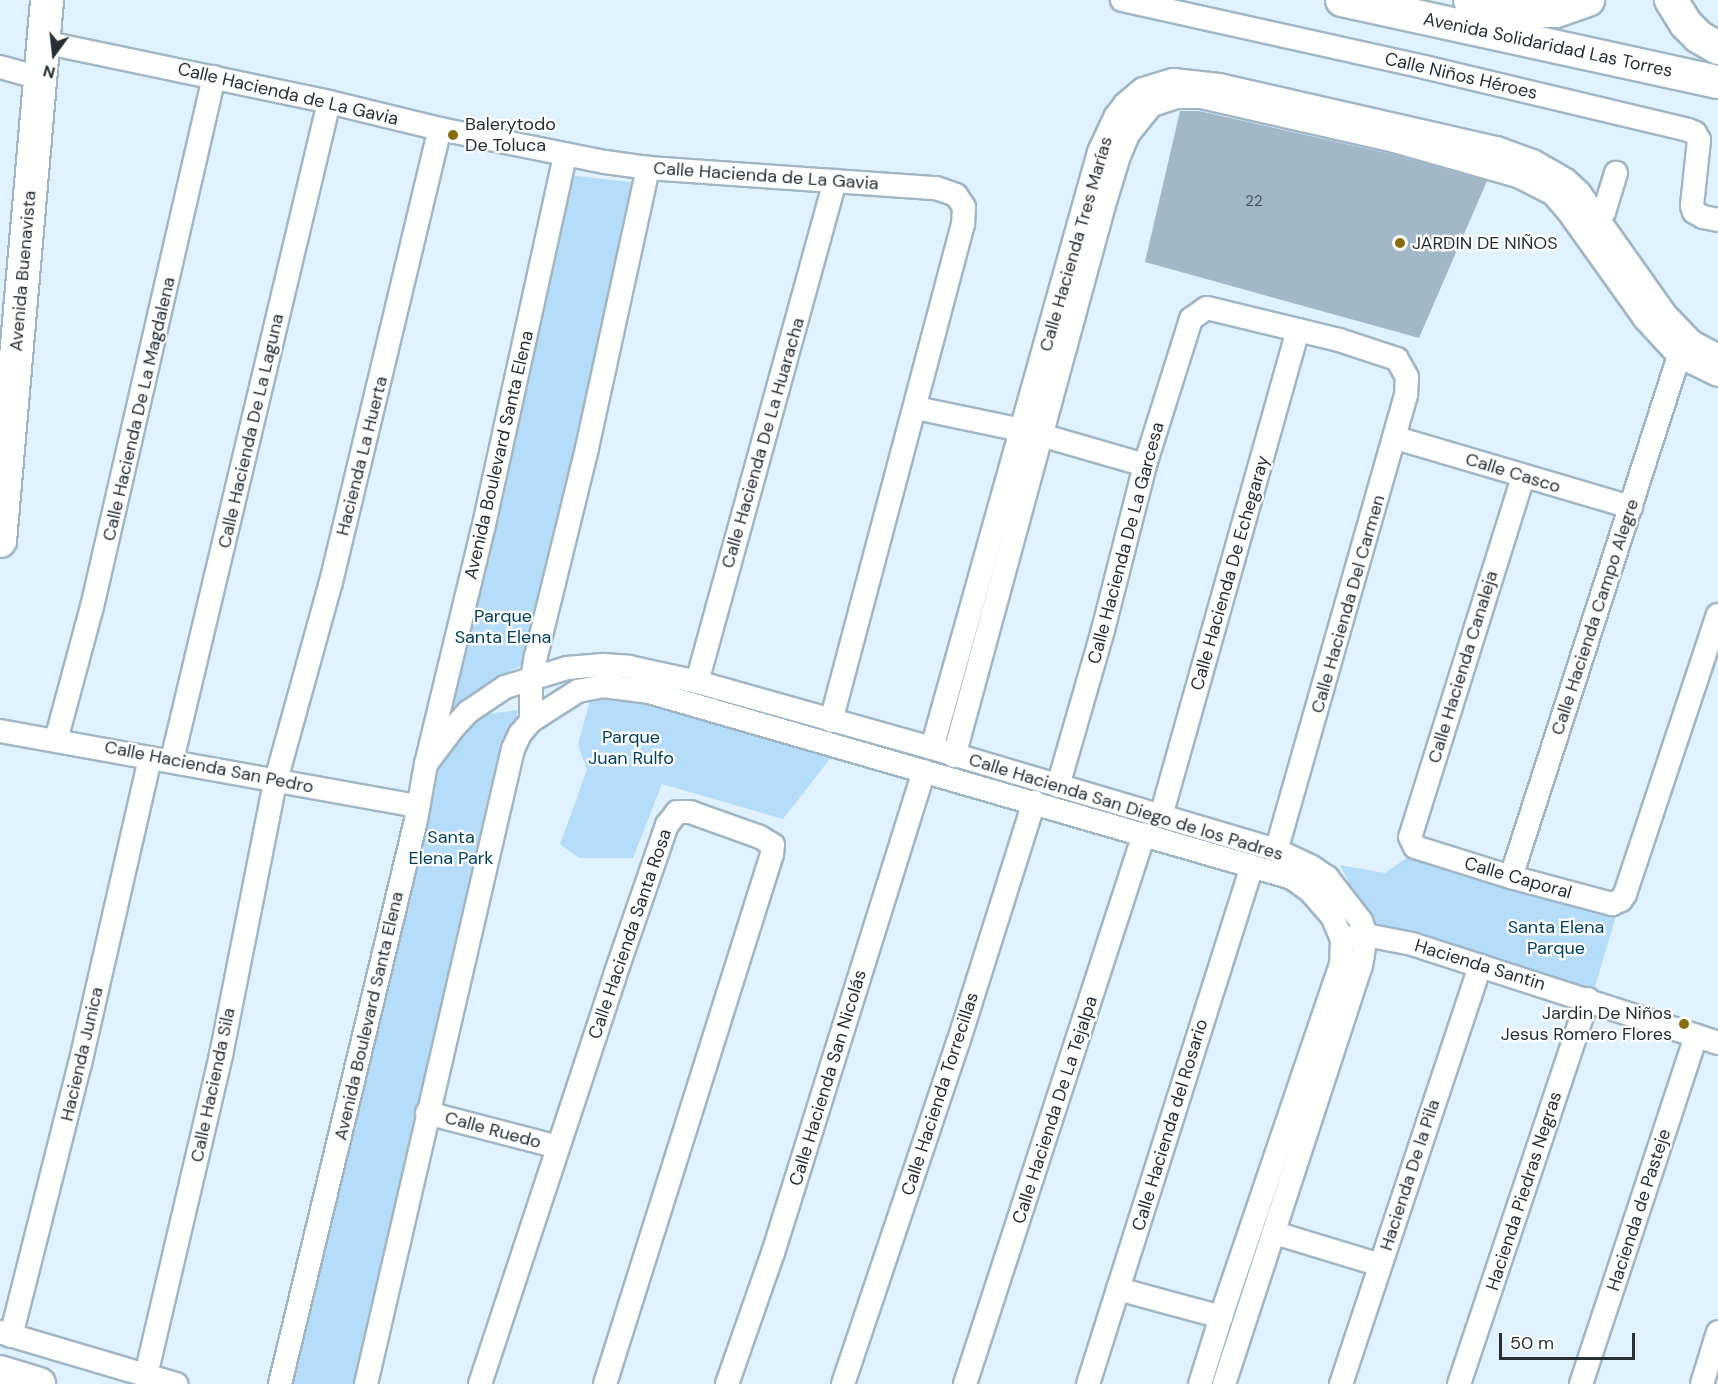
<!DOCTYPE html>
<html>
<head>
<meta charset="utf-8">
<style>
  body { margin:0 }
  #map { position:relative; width:1718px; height:1384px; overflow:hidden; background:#e1f2ff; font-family:"DM Sans",sans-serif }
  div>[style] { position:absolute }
  .green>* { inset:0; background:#b5ddf9 }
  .building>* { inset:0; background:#a3b8c7 }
  .roads { filter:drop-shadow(2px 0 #a1b6c5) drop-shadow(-2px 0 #a1b6c5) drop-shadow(0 2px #a1b6c5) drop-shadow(0 -2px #a1b6c5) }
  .minor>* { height:22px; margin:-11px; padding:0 11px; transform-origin:11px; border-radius:11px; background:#fff }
  .secondary>* { height:32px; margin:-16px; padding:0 16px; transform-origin:16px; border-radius:16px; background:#fff }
  .dots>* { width:16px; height:16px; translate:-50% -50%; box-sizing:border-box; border:3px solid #fff; border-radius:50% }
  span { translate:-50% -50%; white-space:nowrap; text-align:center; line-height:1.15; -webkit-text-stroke:4.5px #fff; paint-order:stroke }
  .number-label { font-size:15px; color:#47525a }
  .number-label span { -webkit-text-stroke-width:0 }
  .street-label { font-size:18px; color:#283036 }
  .poi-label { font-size:18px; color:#283036 }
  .left { translate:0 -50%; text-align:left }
  .right { translate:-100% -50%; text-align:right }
  .park-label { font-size:18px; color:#004061 }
  .north { position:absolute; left:24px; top:24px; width:60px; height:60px; -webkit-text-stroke:4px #fff; paint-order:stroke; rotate:195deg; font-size:16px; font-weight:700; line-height:24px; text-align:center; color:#283036 }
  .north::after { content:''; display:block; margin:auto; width:21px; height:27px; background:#283036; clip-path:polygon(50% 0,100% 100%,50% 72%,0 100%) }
  .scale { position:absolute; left:1499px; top:1333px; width:136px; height:27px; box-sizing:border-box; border:3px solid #283036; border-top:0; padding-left:8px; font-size:18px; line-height:21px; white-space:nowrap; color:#283036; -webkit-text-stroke:4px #fff; paint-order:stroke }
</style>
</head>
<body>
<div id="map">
  <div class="green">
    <i style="clip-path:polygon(569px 175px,638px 183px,533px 659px,486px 684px,440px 724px)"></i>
    <i style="clip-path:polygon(626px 698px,711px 718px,836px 751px,783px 819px,662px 784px,633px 858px,579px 858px,560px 844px,587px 770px,578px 745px,590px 700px)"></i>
    <i style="clip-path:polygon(518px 710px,356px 1384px,287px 1384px,434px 776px,450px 742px,481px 715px)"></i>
    <i style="clip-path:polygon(1411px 855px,1616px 916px,1594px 990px,1368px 922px,1340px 865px,1385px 873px)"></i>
  </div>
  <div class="building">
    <i style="clip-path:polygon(1180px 111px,1199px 111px,1391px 154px,1487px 181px,1419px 338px,1145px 262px)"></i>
  </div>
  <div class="roads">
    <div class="minor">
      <i style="left:1122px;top:0;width:309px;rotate:12.5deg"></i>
      <i style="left:1424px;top:67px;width:271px;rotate:13.4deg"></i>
      <i style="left:1688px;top:130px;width:8px;rotate:23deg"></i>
      <i style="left:1695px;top:133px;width:8px;rotate:60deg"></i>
      <i style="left:1699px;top:140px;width:66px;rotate:96.1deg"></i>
      <i style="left:1692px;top:206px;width:6px;rotate:72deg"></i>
      <i style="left:1694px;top:212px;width:10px;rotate:29deg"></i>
      <i style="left:1703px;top:217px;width:15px;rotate:11deg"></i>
      <i style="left:43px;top:42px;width:292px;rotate:11.8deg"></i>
      <i style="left:329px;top:102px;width:114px;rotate:13.7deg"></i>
      <i style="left:440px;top:129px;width:168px;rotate:11.3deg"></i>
      <i style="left:605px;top:162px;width:43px;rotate:7.9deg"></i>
      <i style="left:648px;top:168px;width:289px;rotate:4deg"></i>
      <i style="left:936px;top:188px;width:21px;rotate:19deg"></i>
      <i style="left:956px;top:195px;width:14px;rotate:56deg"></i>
      <i style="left:964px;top:207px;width:17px;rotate:93deg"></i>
      <i style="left:963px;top:224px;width:514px;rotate:104.87deg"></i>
      <i style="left:0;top:67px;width:41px;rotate:15.4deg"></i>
      <i style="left:1593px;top:227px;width:19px;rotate:-54deg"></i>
      <i style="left:1604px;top:212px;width:41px;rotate:-72.9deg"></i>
      <i style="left:916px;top:408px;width:107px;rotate:11.8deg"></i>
      <i style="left:1041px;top:435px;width:108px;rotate:16.1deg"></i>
      <i style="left:1396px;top:438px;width:245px;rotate:16.4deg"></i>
      <i style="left:1523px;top:477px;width:377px;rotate:107.4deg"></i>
      <i style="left:1410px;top:837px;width:11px;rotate:63deg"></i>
      <i style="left:1415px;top:847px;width:101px;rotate:17.4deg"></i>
      <i style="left:1511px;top:877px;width:105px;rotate:15deg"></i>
      <i style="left:1612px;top:904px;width:10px;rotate:-24deg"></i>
      <i style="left:1621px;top:900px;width:7px;rotate:-56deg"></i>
      <i style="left:1625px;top:894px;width:294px;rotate:-71.6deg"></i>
      <i style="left:697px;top:682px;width:520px;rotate:-74.6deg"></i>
      <i style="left:531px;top:721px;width:35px;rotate:-90deg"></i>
      <i style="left:531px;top:686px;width:30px;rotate:-81deg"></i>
      <i style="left:536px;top:656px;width:214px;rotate:-76.2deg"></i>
      <i style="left:587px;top:448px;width:287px;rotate:-77.7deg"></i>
      <i style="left:0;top:731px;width:425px;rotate:10.2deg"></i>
      <i style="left:56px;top:740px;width:138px;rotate:-74.9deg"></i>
      <i style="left:92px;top:607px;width:544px;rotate:-77.04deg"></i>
      <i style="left:932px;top:748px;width:619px;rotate:-74.35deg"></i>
      <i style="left:1099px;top:152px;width:40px;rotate:-65deg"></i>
      <i style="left:1116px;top:116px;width:15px;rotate:-53deg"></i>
      <i style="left:1125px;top:104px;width:23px;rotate:-40deg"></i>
      <i style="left:1143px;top:89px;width:31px;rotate:-17deg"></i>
      <i style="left:1173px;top:80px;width:46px;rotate:6.2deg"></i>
      <i style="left:1219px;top:85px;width:285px;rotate:12.8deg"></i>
      <i style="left:1497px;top:148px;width:38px;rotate:20deg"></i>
      <i style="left:1533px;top:161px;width:38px;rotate:30deg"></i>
      <i style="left:1566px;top:180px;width:18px;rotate:43deg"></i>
      <i style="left:1579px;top:192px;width:151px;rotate:54.7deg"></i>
      <i style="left:1666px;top:315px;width:37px;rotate:46deg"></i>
      <i style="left:1692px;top:342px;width:30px;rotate:28deg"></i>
      <i style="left:954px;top:756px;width:571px;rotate:-74.77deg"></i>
      <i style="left:1104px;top:205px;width:51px;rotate:-73deg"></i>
      <i style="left:1119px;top:156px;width:25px;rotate:-67deg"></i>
      <i style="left:1129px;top:133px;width:36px;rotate:-51deg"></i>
      <i style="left:1152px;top:105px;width:26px;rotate:-18deg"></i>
      <i style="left:1177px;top:97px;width:24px"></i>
      <i style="left:1201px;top:97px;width:198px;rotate:12.8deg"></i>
      <i style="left:1394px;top:141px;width:129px;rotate:15.8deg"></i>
      <i style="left:1518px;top:176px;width:39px;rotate:27deg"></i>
      <i style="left:1553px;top:194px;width:23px;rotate:49deg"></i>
      <i style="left:1568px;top:211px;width:133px;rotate:54.5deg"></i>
      <i style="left:1645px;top:319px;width:50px;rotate:47.4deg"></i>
      <i style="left:1679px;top:356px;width:43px;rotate:26deg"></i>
      <i style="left:172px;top:760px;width:676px;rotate:-76.58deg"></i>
      <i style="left:426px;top:764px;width:46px;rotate:-52.9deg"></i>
      <i style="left:454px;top:727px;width:21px;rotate:-47deg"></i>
      <i style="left:468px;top:712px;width:45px;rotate:-34deg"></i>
      <i style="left:505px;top:687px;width:65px;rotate:-17deg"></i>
      <i style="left:567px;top:668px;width:36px;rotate:-5deg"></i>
      <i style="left:603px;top:665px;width:26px;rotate:4deg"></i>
      <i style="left:629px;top:667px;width:70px;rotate:12.4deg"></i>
      <i style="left:697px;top:682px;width:244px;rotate:15.7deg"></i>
      <i style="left:932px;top:748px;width:359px;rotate:16.5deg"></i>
      <i style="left:1276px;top:850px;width:40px;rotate:25deg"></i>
      <i style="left:1312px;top:867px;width:18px;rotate:34deg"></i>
      <i style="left:1327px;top:877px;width:56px;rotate:52.3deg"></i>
      <i style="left:1361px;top:921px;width:15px;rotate:70deg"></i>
      <i style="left:1366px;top:935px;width:30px;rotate:99deg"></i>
      <i style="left:1361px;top:965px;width:441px;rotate:108.1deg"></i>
      <i style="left:276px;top:780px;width:205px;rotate:-74.5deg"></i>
      <i style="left:331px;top:582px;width:466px;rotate:-76.5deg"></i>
      <i style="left:1058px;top:786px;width:162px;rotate:-73.9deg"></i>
      <i style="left:1103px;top:630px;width:170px;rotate:-75.7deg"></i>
      <i style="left:1145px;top:465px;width:153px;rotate:-72.5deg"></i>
      <i style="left:1191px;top:319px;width:19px;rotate:-35deg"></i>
      <i style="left:1207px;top:308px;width:136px;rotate:13.6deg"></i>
      <i style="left:1339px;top:340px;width:61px;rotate:18.1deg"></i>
      <i style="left:1397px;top:359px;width:21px;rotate:61deg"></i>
      <i style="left:1407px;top:377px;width:18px;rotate:93deg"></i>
      <i style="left:1406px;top:395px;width:473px;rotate:105.9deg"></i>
      <i style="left:1161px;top:816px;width:505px;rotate:-74.26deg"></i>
      <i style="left:1511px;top:877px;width:547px;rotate:-72.13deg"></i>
      <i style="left:1352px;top:937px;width:14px;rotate:-8deg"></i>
      <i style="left:1366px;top:935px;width:47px;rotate:11.1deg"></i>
      <i style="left:1412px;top:944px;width:322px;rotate:17.9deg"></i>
      <i style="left:427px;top:1113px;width:135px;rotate:14.5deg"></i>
      <i style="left:1275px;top:1233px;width:110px;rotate:16.9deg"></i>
      <i style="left:1118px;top:1289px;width:107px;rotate:15.2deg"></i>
      <i style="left:0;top:1332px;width:184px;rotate:16.5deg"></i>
      <i style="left:11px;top:1336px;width:281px;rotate:-75.8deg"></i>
      <i style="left:80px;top:1064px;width:301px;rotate:-77.1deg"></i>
      <i style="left:146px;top:1375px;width:329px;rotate:-76.8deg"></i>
      <i style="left:221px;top:1055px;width:267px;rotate:-78.8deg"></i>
      <i style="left:280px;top:1384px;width:580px;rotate:-76.44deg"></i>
      <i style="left:416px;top:820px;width:57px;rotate:-79.9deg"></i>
      <i style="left:426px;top:764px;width:242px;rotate:-76.4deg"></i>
      <i style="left:483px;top:529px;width:383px;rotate:-77.6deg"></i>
      <i style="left:366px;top:1384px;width:652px;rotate:-76.97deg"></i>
      <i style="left:513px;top:749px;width:17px;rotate:-65deg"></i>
      <i style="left:520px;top:734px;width:17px;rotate:-50deg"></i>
      <i style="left:531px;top:721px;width:56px;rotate:-32.6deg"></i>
      <i style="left:578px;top:691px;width:25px;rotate:-11deg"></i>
      <i style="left:603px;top:686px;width:46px;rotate:7.4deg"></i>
      <i style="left:649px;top:692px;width:669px;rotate:16.13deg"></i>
      <i style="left:1292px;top:878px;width:22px;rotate:36deg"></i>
      <i style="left:1310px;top:891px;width:33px;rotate:49deg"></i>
      <i style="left:1332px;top:916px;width:25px;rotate:67deg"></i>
      <i style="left:1342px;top:939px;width:25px;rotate:92deg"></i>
      <i style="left:1341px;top:964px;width:373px;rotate:108.8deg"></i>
      <i style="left:1221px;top:1317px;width:70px;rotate:107.4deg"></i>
      <i style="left:480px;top:1384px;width:431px;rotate:-71.7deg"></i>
      <i style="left:615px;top:975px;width:159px;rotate:-70.9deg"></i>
      <i style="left:667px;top:825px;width:16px;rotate:-52deg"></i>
      <i style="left:677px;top:812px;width:13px"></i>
      <i style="left:690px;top:812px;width:74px;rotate:19.7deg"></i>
      <i style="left:760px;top:837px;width:15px;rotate:32deg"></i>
      <i style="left:773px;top:845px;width:9px;rotate:96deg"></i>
      <i style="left:772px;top:854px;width:556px;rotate:107.49deg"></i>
      <i style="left:727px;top:1384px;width:139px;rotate:-70.7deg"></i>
      <i style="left:773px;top:1253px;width:505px;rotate:-72.61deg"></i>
      <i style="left:843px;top:1384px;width:360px;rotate:-71.4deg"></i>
      <i style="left:958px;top:1043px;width:253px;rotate:-72.5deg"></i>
      <i style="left:965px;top:1384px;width:578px;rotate:-71.97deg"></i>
      <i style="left:1088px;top:1384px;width:543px;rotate:-72.43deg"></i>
      <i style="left:1341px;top:1384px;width:441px;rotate:-71.6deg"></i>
      <i style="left:1459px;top:1384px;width:406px;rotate:-71.5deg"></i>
      <i style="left:1581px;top:1384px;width:367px;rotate:-71.7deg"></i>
      <i style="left:1702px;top:1384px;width:54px;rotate:-72.9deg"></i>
    </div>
    <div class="secondary">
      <i style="left:1342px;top:0;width:385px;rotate:12.3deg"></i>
      <i style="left:1470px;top:0;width:60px;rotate:10.6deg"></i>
      <i style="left:1529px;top:11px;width:27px"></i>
      <i style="left:1556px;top:11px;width:34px;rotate:-19deg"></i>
      <i style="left:1671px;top:0;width:28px;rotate:58deg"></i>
      <i style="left:1686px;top:24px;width:18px;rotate:45deg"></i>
      <i style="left:1699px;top:37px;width:22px;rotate:30deg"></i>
      <i style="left:0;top:541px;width:543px;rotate:-85.03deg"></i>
      <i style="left:0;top:1372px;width:41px;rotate:17.1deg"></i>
    </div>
  </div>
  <div class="dots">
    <i style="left:453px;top:135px;background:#896c0c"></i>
    <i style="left:1400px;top:243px;background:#896c0c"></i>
    <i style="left:1684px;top:1024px;background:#896c0c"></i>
  </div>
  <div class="number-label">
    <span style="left:1254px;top:202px">22</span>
  </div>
  <div class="street-label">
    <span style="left:1548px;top:45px;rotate:12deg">Avenida Solidaridad Las Torres</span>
    <span style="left:1461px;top:76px;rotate:13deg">Calle Niños Héroes</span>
    <span style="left:288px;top:94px;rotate:13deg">Calle Hacienda de La Gavia</span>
    <span style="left:766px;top:176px;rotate:4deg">Calle Hacienda de La Gavia</span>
    <span style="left:1076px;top:244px;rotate:-74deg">Calle Hacienda Tres Marías</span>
    <span style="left:23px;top:271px;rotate:-85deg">Avenida Buenavista</span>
    <span style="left:139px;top:409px;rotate:-77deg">Calle Hacienda De La Magdalena</span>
    <span style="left:251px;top:431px;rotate:-77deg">Calle Hacienda De La Laguna</span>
    <span style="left:763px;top:443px;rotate:-74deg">Calle Hacienda De La Huaracha</span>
    <span style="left:499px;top:455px;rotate:-77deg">Avenida Boulevard Santa Elena</span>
    <span style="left:362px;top:456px;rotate:-76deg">Hacienda La Huerta</span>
    <span style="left:1513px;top:473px;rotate:17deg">Calle Casco</span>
    <span style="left:1126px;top:543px;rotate:-75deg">Calle Hacienda De La Garcesa</span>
    <span style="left:1230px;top:573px;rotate:-74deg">Calle Hacienda De Echegaray</span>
    <span style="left:1348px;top:604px;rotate:-74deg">Calle Hacienda Del Carmen</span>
    <span style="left:1595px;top:617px;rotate:-72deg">Calle Hacienda Campo Alegre</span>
    <span style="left:1463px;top:667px;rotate:-73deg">Calle Hacienda Canaleja</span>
    <span style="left:209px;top:767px;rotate:11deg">Calle Hacienda San Pedro</span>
    <span style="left:1126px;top:807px;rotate:17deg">Calle Hacienda San Diego de los Padres</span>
    <span style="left:1518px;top:878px;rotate:16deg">Calle Caporal</span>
    <span style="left:630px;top:934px;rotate:-71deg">Calle Hacienda Santa Rosa</span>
    <span style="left:1480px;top:965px;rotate:17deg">Hacienda Santin</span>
    <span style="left:369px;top:1016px;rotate:-77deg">Avenida Boulevard Santa Elena</span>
    <span style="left:82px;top:1054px;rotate:-77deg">Hacienda Junica</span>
    <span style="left:828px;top:1078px;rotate:-73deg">Calle Hacienda San Nicolás</span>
    <span style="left:213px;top:1085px;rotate:-78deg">Calle Hacienda Sila</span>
    <span style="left:940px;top:1094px;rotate:-72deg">Calle Hacienda Torrecillas</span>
    <span style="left:1055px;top:1110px;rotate:-72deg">Calle Hacienda De La Tejalpa</span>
    <span style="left:1170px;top:1125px;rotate:-73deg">Calle Hacienda del Rosario</span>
    <span style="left:493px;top:1130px;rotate:15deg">Calle Ruedo</span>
    <span style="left:1410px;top:1175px;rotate:-72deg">Hacienda De la Pila</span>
    <span style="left:1524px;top:1191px;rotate:-72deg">Hacienda Piedras Negras</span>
    <span style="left:1639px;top:1210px;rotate:-72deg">Hacienda de Pasteje</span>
  </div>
  <div class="poi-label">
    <span class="left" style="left:465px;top:135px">Balerytodo<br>De Toluca</span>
    <span class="left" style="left:1412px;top:243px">JARDIN DE NIÑOS</span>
    <span class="right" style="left:1672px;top:1024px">Jardin De Niños<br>Jesus Romero Flores</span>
  </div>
  <div class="park-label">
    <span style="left:503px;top:627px">Parque<br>Santa Elena</span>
    <span style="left:631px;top:748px">Parque<br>Juan Rulfo</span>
    <span style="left:451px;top:848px">Santa<br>Elena Park</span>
    <span style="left:1556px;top:938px">Santa Elena<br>Parque</span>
  </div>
  <div class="north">N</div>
  <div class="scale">50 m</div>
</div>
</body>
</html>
